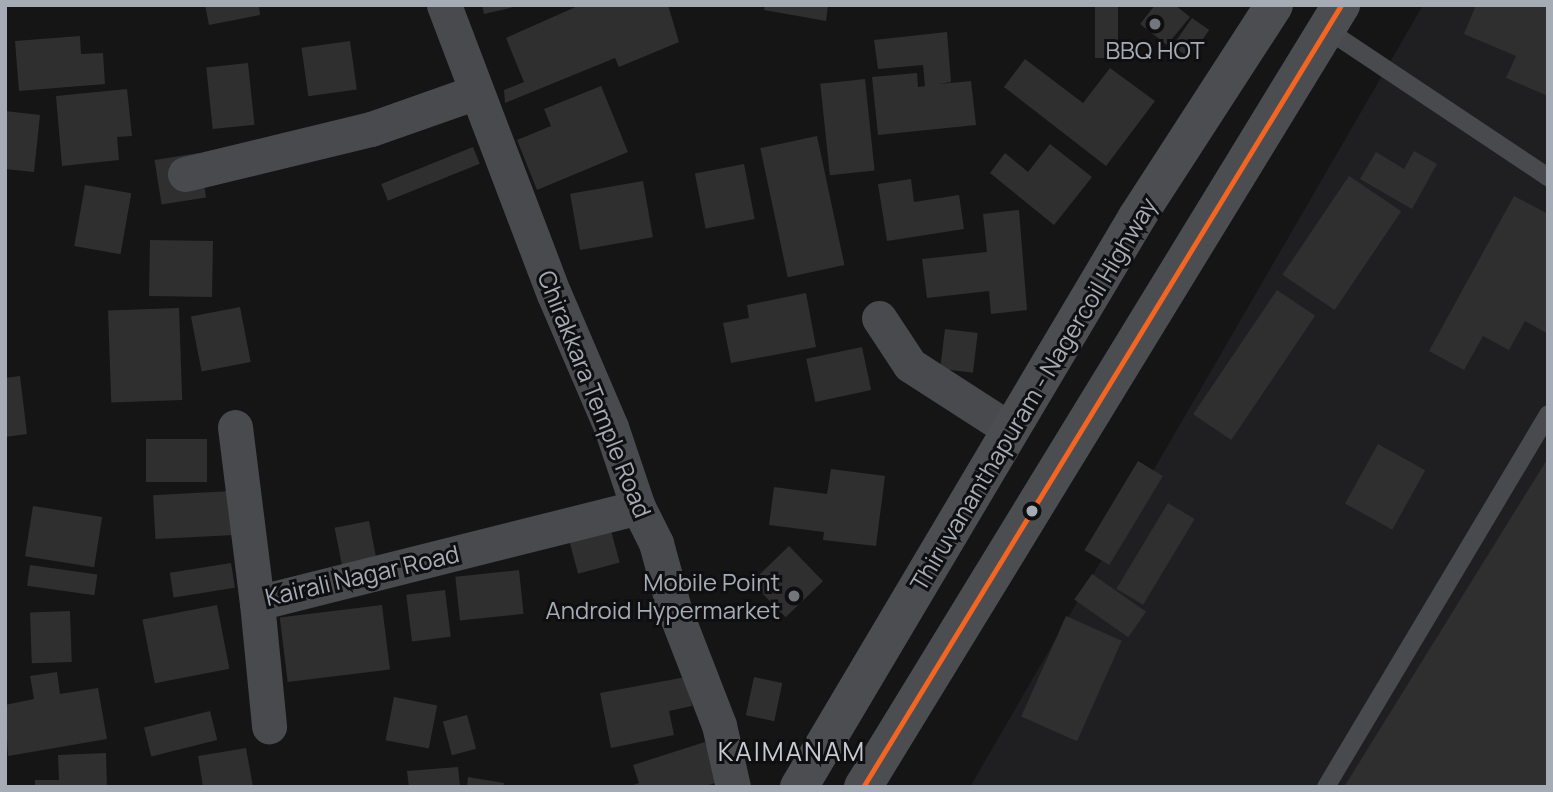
<!DOCTYPE html>
<html>
<head>
<meta charset="utf-8">
<style>
  body { margin:0 }
  #map { position:relative; width:1553px; height:792px; overflow:hidden; background:#151515; font-family:Manrope,sans-serif }
  div>[style] { position:absolute }
  .built>* { inset:0; background:#1f1f21 }
  .building>* { inset:0; background:#2f2f30; transform-origin:0 0 }
  .service>* { height:18px; margin:-9px; padding:0 9px; transform-origin:9px; border-radius:9px; background:#494a4e }
  .minor>* { height:35px; margin:-17.5px; padding:0 17.5px; transform-origin:17.5px; border-radius:17.5px; background:#494a4e }
  .primary>* { height:38px; margin:-19px; padding:0 19px; transform-origin:19px; border-radius:19px; background:#4b4d50 }
  .bus-1>* { height:5px; margin:-2.5px; padding:0 2.5px; transform-origin:2.5px; border-radius:2.5px; background:#f26522 }
  .dots>* { width:19px; height:19px; translate:-50% -50%; box-sizing:border-box; border:4px solid #0f0f11; border-radius:50% }
  span { translate:-50% -50%; white-space:nowrap; text-align:center; line-height:1.15; -webkit-text-stroke:6px #0f0f11; paint-order:stroke }
  .poi-label { font-size:24px; color:#a6acb5 }
  .right { translate:-100% -50%; text-align:right }
  .street-label { font-size:24px; color:#a6acb5 }
  .neighbourhood-label { font-size:26px; color:#c7cad2; letter-spacing:2px }
  .frame { position:absolute; inset:0; border:7px solid #a6acb5; pointer-events:none }
</style>
</head>
<body>
<div id="map">
  <div class="built">
    <i style="clip-path:polygon(1423px 5px,1548px 5px,1548px 787px,970px 787px)"></i>
  </div>
  <div class="building">
    <i style="clip-path:polygon(205px 5px,259px 5px,260px 15px,209px 25px)"></i>
    <i style="clip-path:polygon(482px 5px,518px 5px,518px 6px,484px 14px)"></i>
    <i style="clip-path:polygon(580px 5px,668px 5px,679px 42px,619px 67px,615px 58px,505px 103px,504px 90px,524px 82px,506px 38px)"></i>
    <i style="clip-path:polygon(765px 5px,828px 5px,826px 21px,764px 10px)"></i>
    <i style="left:1095px;top:5px;width:23px;height:53px"></i>
    <i style="clip-path:polygon(1155px 5px,1175px 5px,1190px 17px,1167px 45px,1140px 24px)"></i>
    <i style="clip-path:polygon(1476px 5px,1548px 5px,1548px 96px,1506px 78px,1516px 56px,1464px 34px)"></i>
    <i style="left:1192px;top:18px;width:21px;height:34px;rotate:35deg"></i>
    <i style="clip-path:polygon(947px 32px,951px 82px,939px 84px,971px 81px,976px 125px,878px 135px,872px 77px,917px 73px,918px 87px,925px 86px,923px 65px,878px 69px,874px 40px)"></i>
    <i style="clip-path:polygon(80px 36px,81px 54px,103px 53px,105px 84px,19px 91px,15px 41px)"></i>
    <i style="left:350px;top:41px;width:49px;height:49px;rotate:82deg"></i>
    <i style="clip-path:polygon(1025px 59px,1083px 103px,1110px 68px,1155px 101px,1106px 166px,1004px 87px)"></i>
    <i style="left:248px;top:63px;width:62px;height:42px;rotate:84deg"></i>
    <i style="left:865px;top:79px;width:92px;height:45px;rotate:84deg"></i>
    <i style="clip-path:polygon(601px 86px,628px 152px,537px 190px,517px 140px,551px 126px,544px 109px)"></i>
    <i style="clip-path:polygon(127px 89px,132px 136px,117px 137px,119px 160px,62px 166px,56px 96px)"></i>
    <i style="clip-path:polygon(5px 111px,40px 115px,34px 172px,5px 169px)"></i>
    <i style="left:817px;top:136px;width:132px;height:58px;rotate:78deg"></i>
    <i style="clip-path:polygon(1050px 144px,1092px 177px,1054px 225px,990px 173px,1005px 153px,1028px 172px)"></i>
    <i style="left:473px;top:147px;width:18px;height:99px;rotate:68deg"></i>
    <i style="clip-path:polygon(1414px 151px,1437px 164px,1412px 209px,1360px 179px,1376px 152px,1404px 169px)"></i>
    <i style="left:199px;top:153px;width:45px;height:45px;rotate:81deg"></i>
    <i style="left:744px;top:164px;width:56px;height:50px;rotate:79deg"></i>
    <i style="left:1349px;top:176px;width:63px;height:119px;rotate:34deg"></i>
    <i style="clip-path:polygon(911px 179px,914px 202px,959px 195px,964px 229px,887px 241px,878px 184px)"></i>
    <i style="left:643px;top:181px;width:57px;height:74px;rotate:80deg"></i>
    <i style="left:85px;top:185px;width:47px;height:62px;rotate:10deg"></i>
    <i style="clip-path:polygon(1514px 196px,1548px 214px,1548px 334px,1525px 321px,1509px 350px,1483px 336px,1464px 370px,1429px 351px)"></i>
    <i style="clip-path:polygon(1019px 210px,1027px 310px,991px 314px,989px 291px,927px 298px,922px 259px,987px 252px,983px 214px)"></i>
    <i style="left:150px;top:240px;width:63px;height:56px;rotate:1deg"></i>
    <i style="left:1277px;top:290px;width:46px;height:150px;rotate:34deg"></i>
    <i style="clip-path:polygon(806px 293px,816px 347px,731px 363px,723px 323px,749px 318px,747px 305px)"></i>
    <i style="left:240px;top:307px;width:56px;height:50px;rotate:79deg"></i>
    <i style="left:179px;top:308px;width:92px;height:71px;rotate:88deg"></i>
    <i style="left:945px;top:329px;width:33px;height:40px;rotate:7deg"></i>
    <i style="left:862px;top:347px;width:44px;height:57px;rotate:78deg"></i>
    <i style="clip-path:polygon(20px 376px,27px 434px,5px 437px,5px 378px)"></i>
    <i style="left:146px;top:439px;width:61px;height:43px"></i>
    <i style="left:1378px;top:444px;width:54px;height:68px;rotate:29deg"></i>
    <i style="clip-path:polygon(1548px 458px,1548px 787px,1344px 787px)"></i>
    <i style="left:1138px;top:461px;width:29px;height:104px;rotate:31deg"></i>
    <i style="clip-path:polygon(831px 469px,885px 476px,876px 546px,823px 540px,824px 532px,769px 525px,774px 487px,827px 494px)"></i>
    <i style="left:232px;top:491px;width:44px;height:79px;rotate:87deg"></i>
    <i style="left:1168px;top:503px;width:31px;height:100px;rotate:31deg"></i>
    <i style="left:33px;top:506px;width:70px;height:51px;rotate:9deg"></i>
    <i style="left:369px;top:521px;width:51px;height:35px;rotate:79deg"></i>
    <i style="left:609px;top:523px;width:41px;height:43px;rotate:75deg"></i>
    <i style="left:789px;top:546px;width:49px;height:52px;rotate:46deg"></i>
    <i style="left:231px;top:563px;width:25px;height:62px;rotate:81deg"></i>
    <i style="left:30px;top:565px;width:68px;height:21px;rotate:8deg"></i>
    <i style="left:519px;top:570px;width:44px;height:64px;rotate:84deg"></i>
    <i style="left:1092px;top:574px;width:66px;height:31px;rotate:35deg"></i>
    <i style="left:445px;top:590px;width:47px;height:39px;rotate:83deg"></i>
    <i style="left:217px;top:605px;width:65px;height:76px;rotate:79deg"></i>
    <i style="left:382px;top:605px;width:65px;height:103px;rotate:83deg"></i>
    <i style="left:70px;top:611px;width:51px;height:40px;rotate:88deg"></i>
    <i style="left:1066px;top:616px;width:61px;height:110px;rotate:24deg"></i>
    <i style="clip-path:polygon(57px 672px,60px 694px,98px 688px,107px 739px,8px 756px,5px 705px,34px 699px,30px 676px)"></i>
    <i style="clip-path:polygon(686px 677px,692px 706px,669px 711px,674px 735px,611px 748px,600px 693px)"></i>
    <i style="left:754px;top:677px;width:29px;height:39px;rotate:12deg"></i>
    <i style="left:394px;top:697px;width:44px;height:44px;rotate:11deg"></i>
    <i style="left:210px;top:711px;width:30px;height:68px;rotate:76deg"></i>
    <i style="left:467px;top:715px;width:35px;height:25px;rotate:75deg"></i>
    <i style="clip-path:polygon(705px 742px,718px 782px,703px 787px,627px 787px,639px 783px,633px 765px)"></i>
    <i style="clip-path:polygon(246px 748px,253px 787px,203px 787px,198px 756px)"></i>
    <i style="clip-path:polygon(106px 753px,107px 787px,35px 787px,35px 780px,59px 780px,58px 755px)"></i>
    <i style="clip-path:polygon(458px 767px,460px 787px,409px 787px,407px 771px)"></i>
    <i style="clip-path:polygon(468px 777px,504px 783px,503px 787px,467px 787px)"></i>
  </div>
  <div class="service">
    <i style="left:1326px;top:29px;width:267px;rotate:33.7deg"></i>
    <i style="left:1326px;top:787px;width:434px;rotate:-59.2deg"></i>
  </div>
  <div class="minor">
    <i style="left:444px;top:5px;width:309px;rotate:69.2deg"></i>
    <i style="left:554px;top:294px;width:145px;rotate:66.8deg"></i>
    <i style="left:611px;top:427px;width:84px;rotate:71.4deg"></i>
    <i style="left:638px;top:507px;width:40px;rotate:63.4deg"></i>
    <i style="left:656px;top:543px;width:68px;rotate:74.7deg"></i>
    <i style="left:674px;top:609px;width:124px;rotate:68.8deg"></i>
    <i style="left:719px;top:725px;width:64px;rotate:77.3deg"></i>
    <i style="left:185px;top:174px;width:191px;rotate:-13.6deg"></i>
    <i style="left:371px;top:129px;width:111px;rotate:-19.4deg"></i>
    <i style="left:879px;top:318px;width:56px;rotate:56.6deg"></i>
    <i style="left:910px;top:365px;width:120px;rotate:32.8deg"></i>
    <i style="left:235px;top:427px;width:177px;rotate:82.9deg"></i>
    <i style="left:257px;top:603px;width:393px;rotate:-14.1deg"></i>
    <i style="left:257px;top:603px;width:124px;rotate:84.4deg"></i>
  </div>
  <div class="primary">
    <i style="left:799px;top:787px;width:663px;rotate:-59.33deg"></i>
    <i style="left:1137px;top:217px;width:252px;rotate:-57.1deg"></i>
    <i style="left:863px;top:787px;width:917px;rotate:-58.56deg"></i>
  </div>
  <div class="bus-1">
    <i style="left:863px;top:787px;width:917px;rotate:-58.56deg"></i>
  </div>
  <div class="dots">
    <i style="left:1155px;top:24px;background:#73777d"></i>
    <i style="left:1032px;top:511px;background:#a6acb5"></i>
    <i style="left:794px;top:596px;background:#73777d"></i>
  </div>
  <div class="poi-label">
    <span style="left:1155px;top:50px">BBQ HOT</span>
    <span class="right" style="left:780px;top:596px">Mobile Point<br>Android Hypermarket</span>
  </div>
  <div class="street-label">
    <span style="left:595px;top:394px;rotate:68deg">Chirakkara Temple Road</span>
    <span style="left:1033px;top:394px;rotate:-59deg">Thiruvananthapuram - Nagercoil Highway</span>
    <span style="left:362px;top:575px;rotate:-13deg">Kairali Nagar Road</span>
  </div>
  <div class="neighbourhood-label">
    <span style="left:792px;top:752px">KAIMANAM</span>
  </div>
  <div class="frame"></div>
</div>
</body>
</html>
